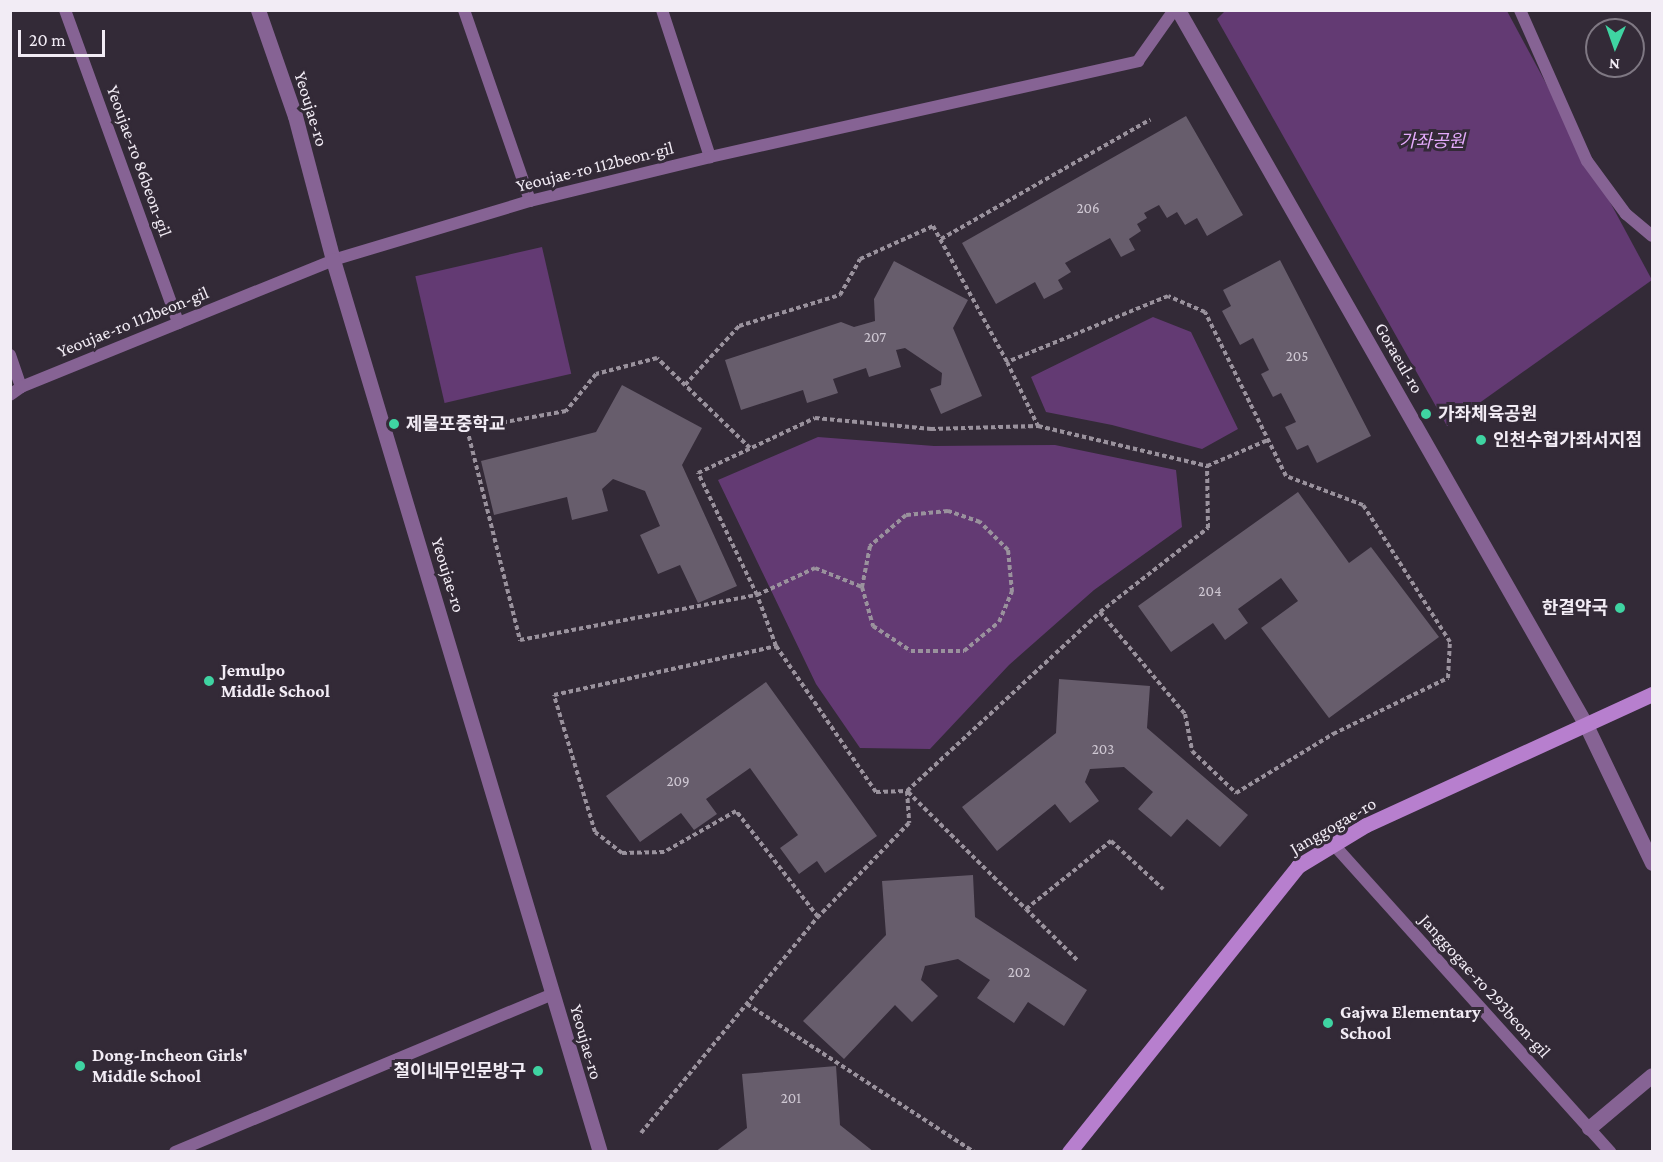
<!DOCTYPE html>
<html>
<head>
<meta charset="utf-8">
<style>
  body { margin:0 }
  #map { position:relative; width:1663px; height:1162px; overflow:hidden; background:#332a37; font-family:"Crimson Pro","Noto Sans KR",serif }
  div>[style] { position:absolute }
  .green>* { inset:0; background:#633a73; transform-origin:0 0 }
  .building>* { inset:0; background:#675d6c }
  .path>* { height:4px; margin-top:-2px; transform-origin:0; background:repeating-linear-gradient(90deg,#9a929d 0 4.5px,transparent 0 7.5px) }
  .service>* { height:12px; margin:-6px; padding:0 6px; transform-origin:6px; border-radius:6px; background:#866394 }
  .minor>* { height:15px; margin:-7.5px; padding:0 7.5px; transform-origin:7.5px; border-radius:7.5px; background:#866394 }
  .tertiary>* { height:15px; margin:-7.5px; padding:0 7.5px; transform-origin:7.5px; border-radius:7.5px; background:#866394 }
  .secondary>* { height:15px; margin:-7.5px; padding:0 7.5px; transform-origin:7.5px; border-radius:7.5px; background:#b77fce }
  .dots>* { width:16px; height:16px; translate:-50% -50%; box-sizing:border-box; border:3px solid #332a37; border-radius:50% }
  span { translate:-50% -50%; white-space:nowrap; text-align:center; line-height:1.15; -webkit-text-stroke:6px #332a37; paint-order:stroke }
  .number-label { font-size:15px; color:#cfc8d3 }
  .number-label span { -webkit-text-stroke-width:0 }
  .street-label { font-size:18px; color:#f2ecf5 }
  .park-label { font-size:18px; color:#e4abfb; font-style:italic }
  .poi-label { font-size:18px; color:#f2ecf5; font-weight:700 }
  .left { translate:0 -50%; text-align:left }
  .right { translate:-100% -50%; text-align:right }
  .frame { position:absolute; inset:0; border:12px solid #f2ecf5; pointer-events:none }
  .north { position:absolute; left:1585px; top:18px; width:60px; height:60px; box-sizing:border-box; background:#332a37; border:2px solid #7f7883; border-radius:50%; rotate:182deg; font-size:16px; font-weight:700; line-height:24px; text-align:center; color:#f2ecf5 }
  .north::after { content:''; display:block; margin:auto; width:21px; height:27px; background:#3fd4a2; clip-path:polygon(50% 0,100% 100%,50% 72%,0 100%) }
  .scale { position:absolute; left:18px; top:30px; width:87px; height:27px; box-sizing:border-box; border:3px solid #f2ecf5; border-top:0; padding-left:8px; font-size:18px; line-height:21px; white-space:nowrap; color:#f2ecf5; -webkit-text-stroke:4px #332a37; paint-order:stroke }
</style>
</head>
<body>
<div id="map">
  <div class="green">
    <i style="clip-path:polygon(1226px 10px,1507px 11px,1652px 280px,1447px 426px,1217px 19px)"></i>
    <i style="left:542px;top:247px;width:130px;height:130px;rotate:77deg"></i>
    <i style="clip-path:polygon(1153px 317px,1191px 332px,1238px 429px,1202px 449px,1112px 425px,1046px 412px,1031px 377px)"></i>
    <i style="clip-path:polygon(818px 437px,934px 446px,1055px 445px,1176px 470px,1182px 527px,1094px 590px,1009px 665px,930px 749px,860px 748px,816px 684px,718px 480px)"></i>
  </div>
  <div class="building">
    <i style="clip-path:polygon(1186px 116px,1243px 215px,1207px 236px,1197px 218px,1185px 225px,1177px 212px,1167px 218px,1159px 205px,1144px 213px,1147px 218px,1137px 224px,1141px 231px,1129px 239px,1135px 250px,1121px 257px,1110px 238px,1065px 263px,1071px 272px,1058px 280px,1063px 289px,1044px 299px,1035px 282px,996px 304px,962px 243px)"></i>
    <i style="clip-path:polygon(1280px 260px,1371px 436px,1317px 463px,1308px 445px,1297px 450px,1285px 427px,1296px 422px,1281px 393px,1273px 397px,1261px 374px,1269px 370px,1253px 338px,1240px 345px,1222px 311px,1231px 306px,1223px 290px)"></i>
    <i style="clip-path:polygon(894px 261px,968px 300px,953px 328px,982px 396px,941px 414px,930px 389px,941px 385px,942px 373px,905px 348px,896px 350px,901px 367px,869px 377px,866px 368px,833px 379px,838px 393px,807px 403px,803px 390px,741px 410px,725px 360px,841px 322px,854px 327px,875px 321px,874px 299px)"></i>
    <i style="clip-path:polygon(622px 385px,702px 428px,682px 465px,737px 586px,698px 603px,680px 565px,658px 574px,640px 535px,660px 526px,645px 491px,613px 479px,602px 489px,608px 511px,572px 520px,567px 497px,494px 515px,481px 461px,596px 432px)"></i>
    <i style="clip-path:polygon(1298px 492px,1349px 563px,1371px 547px,1439px 637px,1329px 718px,1261px 628px,1298px 601px,1281px 578px,1238px 609px,1248px 623px,1225px 640px,1213px 623px,1171px 652px,1138px 606px)"></i>
    <i style="clip-path:polygon(1059px 679px,1150px 686px,1147px 728px,1248px 815px,1220px 847px,1187px 819px,1171px 837px,1138px 809px,1153px 792px,1124px 767px,1090px 769px,1085px 782px,1099px 801px,1070px 823px,1055px 804px,997px 851px,962px 807px,1056px 733px)"></i>
    <i style="clip-path:polygon(766px 682px,877px 836px,825px 873px,817px 861px,799px 874px,780px 848px,798px 835px,750px 768px,706px 799px,717px 814px,694px 830px,681px 813px,640px 842px,606px 796px)"></i>
    <i style="clip-path:polygon(973px 875px,975px 917px,1087px 990px,1064px 1026px,1028px 1002px,1014px 1023px,977px 998px,990px 980px,958px 959px,925px 966px,921px 980px,938px 996px,912px 1022px,895px 1005px,844px 1059px,803px 1021px,886px 935px,882px 881px)"></i>
    <i style="clip-path:polygon(836px 1066px,840px 1125px,874px 1152px,715px 1152px,747px 1128px,742px 1074px)"></i>
  </div>
  <div class="path">
    <i style="left:941px;top:239px;width:241px;rotate:-29.7deg"></i>
    <i style="left:685px;top:385px;width:80px;rotate:-47.5deg"></i>
    <i style="left:739px;top:326px;width:106px;rotate:-17.1deg"></i>
    <i style="left:840px;top:295px;width:41px;rotate:-60.9deg"></i>
    <i style="left:860px;top:259px;width:80px;rotate:-24.3deg"></i>
    <i style="left:933px;top:226px;width:155px;rotate:61.4deg"></i>
    <i style="left:750px;top:448px;width:129px;rotate:-135.9deg"></i>
    <i style="left:657px;top:358px;width:63px;rotate:165.3deg"></i>
    <i style="left:596px;top:374px;width:48px;rotate:129deg"></i>
    <i style="left:566px;top:411px;width:101px;rotate:169.7deg"></i>
    <i style="left:467px;top:429px;width:218px;rotate:75.9deg"></i>
    <i style="left:520px;top:640px;width:241px;rotate:-10.8deg"></i>
    <i style="left:757px;top:595px;width:64px;rotate:-25deg"></i>
    <i style="left:815px;top:568px;width:51px;rotate:22deg"></i>
    <i style="left:862px;top:587px;width:41px;rotate:74.2deg"></i>
    <i style="left:873px;top:626px;width:45px;rotate:33.3deg"></i>
    <i style="left:911px;top:651px;width:53px"></i>
    <i style="left:964px;top:651px;width:45px;rotate:-39.6deg"></i>
    <i style="left:999px;top:622px;width:33px;rotate:-67deg"></i>
    <i style="left:1012px;top:592px;width:42px;rotate:-95.4deg"></i>
    <i style="left:1008px;top:550px;width:40px;rotate:-135deg"></i>
    <i style="left:980px;top:522px;width:34px;rotate:-161deg"></i>
    <i style="left:948px;top:511px;width:42px;rotate:174.6deg"></i>
    <i style="left:906px;top:515px;width:48px;rotate:139.3deg"></i>
    <i style="left:870px;top:546px;width:42px;rotate:101deg"></i>
    <i style="left:1100px;top:612px;width:137px;rotate:-37.9deg"></i>
    <i style="left:1208px;top:528px;width:62px;rotate:-90.9deg"></i>
    <i style="left:776px;top:646px;width:54px;rotate:-110.4deg"></i>
    <i style="left:757px;top:595px;width:136px;rotate:-115.8deg"></i>
    <i style="left:698px;top:473px;width:129px;rotate:-25.2deg"></i>
    <i style="left:815px;top:418px;width:117px;rotate:5.4deg"></i>
    <i style="left:931px;top:429px;width:107px;rotate:-1.6deg"></i>
    <i style="left:907px;top:791px;width:32px;rotate:86deg"></i>
    <i style="left:909px;top:823px;width:131px;rotate:134.1deg"></i>
    <i style="left:818px;top:917px;width:134px;rotate:-127.7deg"></i>
    <i style="left:736px;top:811px;width:83px;rotate:150.3deg"></i>
    <i style="left:664px;top:852px;width:42px;rotate:178.6deg"></i>
    <i style="left:622px;top:853px;width:34px;rotate:-142deg"></i>
    <i style="left:595px;top:832px;width:143px;rotate:-106.7deg"></i>
    <i style="left:554px;top:695px;width:227px;rotate:-12.4deg"></i>
    <i style="left:776px;top:646px;width:177px;rotate:55.6deg"></i>
    <i style="left:876px;top:792px;width:31px;rotate:-2deg"></i>
    <i style="left:907px;top:791px;width:263px;rotate:-42.8deg"></i>
    <i style="left:1100px;top:612px;width:133px;rotate:50.2deg"></i>
    <i style="left:1185px;top:714px;width:38px;rotate:79deg"></i>
    <i style="left:1192px;top:751px;width:61px;rotate:43.7deg"></i>
    <i style="left:1236px;top:793px;width:114px;rotate:-31.3deg"></i>
    <i style="left:1333px;top:734px;width:128px;rotate:-26deg"></i>
    <i style="left:1448px;top:678px;width:36px;rotate:-87deg"></i>
    <i style="left:1450px;top:642px;width:162px;rotate:-122.4deg"></i>
    <i style="left:1363px;top:505px;width:82px;rotate:-159.4deg"></i>
    <i style="left:1286px;top:476px;width:183px;rotate:-116.3deg"></i>
    <i style="left:1205px;top:312px;width:40px;rotate:-156.6deg"></i>
    <i style="left:1168px;top:296px;width:174px;rotate:157.7deg"></i>
    <i style="left:1007px;top:362px;width:71px;rotate:64.2deg"></i>
    <i style="left:1038px;top:426px;width:174px;rotate:13.3deg"></i>
    <i style="left:1207px;top:466px;width:66px;rotate:-23.1deg"></i>
    <i style="left:908px;top:792px;width:166px;rotate:44.8deg"></i>
    <i style="left:1026px;top:909px;width:109px;rotate:-38.7deg"></i>
    <i style="left:1111px;top:841px;width:71px;rotate:42.7deg"></i>
    <i style="left:1026px;top:909px;width:75px;rotate:45deg"></i>
    <i style="left:747px;top:1004px;width:271px;rotate:33.1deg"></i>
    <i style="left:641px;top:1133px;width:279px;rotate:-50.7deg"></i>
  </div>
  <div class="service">
    <i style="left:65px;top:10px;width:333px;rotate:70.1deg"></i>
    <i style="left:464px;top:10px;width:202px;rotate:70.9deg"></i>
    <i style="left:662px;top:10px;width:155px;rotate:71.9deg"></i>
    <i style="left:1520px;top:10px;width:165px;rotate:66.1deg"></i>
    <i style="left:1587px;top:161px;width:66px;rotate:53.7deg"></i>
    <i style="left:1626px;top:214px;width:34px;rotate:40deg"></i>
    <i style="left:10px;top:355px;width:34px;rotate:71deg"></i>
    <i style="left:10px;top:395px;width:14px;rotate:-36deg"></i>
    <i style="left:21px;top:387px;width:337px;rotate:-22.1deg"></i>
    <i style="left:333px;top:260px;width:206px;rotate:-16.7deg"></i>
    <i style="left:530px;top:201px;width:185px;rotate:-13.7deg"></i>
    <i style="left:710px;top:157px;width:439px;rotate:-12.6deg"></i>
    <i style="left:1138px;top:61px;width:62px;rotate:-54.8deg"></i>
    <i style="left:1334px;top:845px;width:413px;rotate:48deg"></i>
    <i style="left:175px;top:1152px;width:409px;rotate:-22.7deg"></i>
  </div>
  <div class="minor">
    <i style="left:1178px;top:10px;width:823px;rotate:60.29deg"></i>
    <i style="left:1586px;top:725px;width:153px;rotate:64.4deg"></i>
    <i style="left:1589px;top:1128px;width:82px;rotate:-40.1deg"></i>
  </div>
  <div class="tertiary">
    <i style="left:258px;top:10px;width:112px;rotate:70.8deg"></i>
    <i style="left:295px;top:116px;width:149px;rotate:75.2deg"></i>
    <i style="left:333px;top:260px;width:931px;rotate:73.34deg"></i>
  </div>
  <div class="secondary">
    <i style="left:1069px;top:1152px;width:366px;rotate:-51.3deg"></i>
    <i style="left:1298px;top:866px;width:79px;rotate:-31.1deg"></i>
    <i style="left:1366px;top:825px;width:315px;rotate:-24.6deg"></i>
  </div>
  <div class="dots">
    <i style="left:1426px;top:414px;background:#3fd4a2"></i>
    <i style="left:394px;top:424px;background:#3fd4a2"></i>
    <i style="left:1481px;top:440px;background:#3fd4a2"></i>
    <i style="left:1620px;top:608px;background:#3fd4a2"></i>
    <i style="left:209px;top:681px;background:#3fd4a2"></i>
    <i style="left:1328px;top:1023px;background:#3fd4a2"></i>
    <i style="left:80px;top:1066px;background:#3fd4a2"></i>
    <i style="left:538px;top:1071px;background:#3fd4a2"></i>
  </div>
  <div class="number-label">
    <span style="left:1088px;top:209px">206</span>
    <span style="left:875px;top:338px">207</span>
    <span style="left:1297px;top:357px">205</span>
    <span style="left:1210px;top:592px">204</span>
    <span style="left:1103px;top:750px">203</span>
    <span style="left:678px;top:782px">209</span>
    <span style="left:1019px;top:973px">202</span>
    <span style="left:791px;top:1099px">201</span>
  </div>
  <div class="street-label">
    <span style="left:311px;top:109px;rotate:73deg">Yeoujae-ro</span>
    <span style="left:139px;top:161px;rotate:70deg">Yeoujae-ro 86beon-gil</span>
    <span style="left:595px;top:167px;rotate:-14deg">Yeoujae-ro 112beon-gil</span>
    <span style="left:133px;top:322px;rotate:-22deg">Yeoujae-ro 112beon-gil</span>
    <span style="left:1399px;top:358px;rotate:60deg">Goraeul-ro</span>
    <span style="left:448px;top:575px;rotate:73deg">Yeoujae-ro</span>
    <span style="left:1333px;top:826px;rotate:-30deg">Janggogae-ro</span>
    <span style="left:1485px;top:986px;rotate:48deg">Janggogae-ro 293beon-gil</span>
    <span style="left:586px;top:1042px;rotate:74deg">Yeoujae-ro</span>
  </div>
  <div class="park-label">
    <span style="left:1432px;top:141px">가좌공원</span>
  </div>
  <div class="poi-label">
    <span class="left" style="left:1438px;top:414px">가좌체육공원</span>
    <span class="left" style="left:406px;top:424px">제물포중학교</span>
    <span class="left" style="left:1493px;top:440px">인천수협가좌서지점</span>
    <span class="right" style="left:1608px;top:608px">한결약국</span>
    <span class="left" style="left:221px;top:681px">Jemulpo<br>Middle School</span>
    <span class="left" style="left:1340px;top:1023px">Gajwa Elementary<br>School</span>
    <span class="left" style="left:92px;top:1066px">Dong-Incheon Girls'<br>Middle School</span>
    <span class="right" style="left:526px;top:1071px">철이네무인문방구</span>
  </div>
  <div class="frame"></div>
  <div class="north">N</div>
  <div class="scale">20 m</div>
</div>
</body>
</html>
